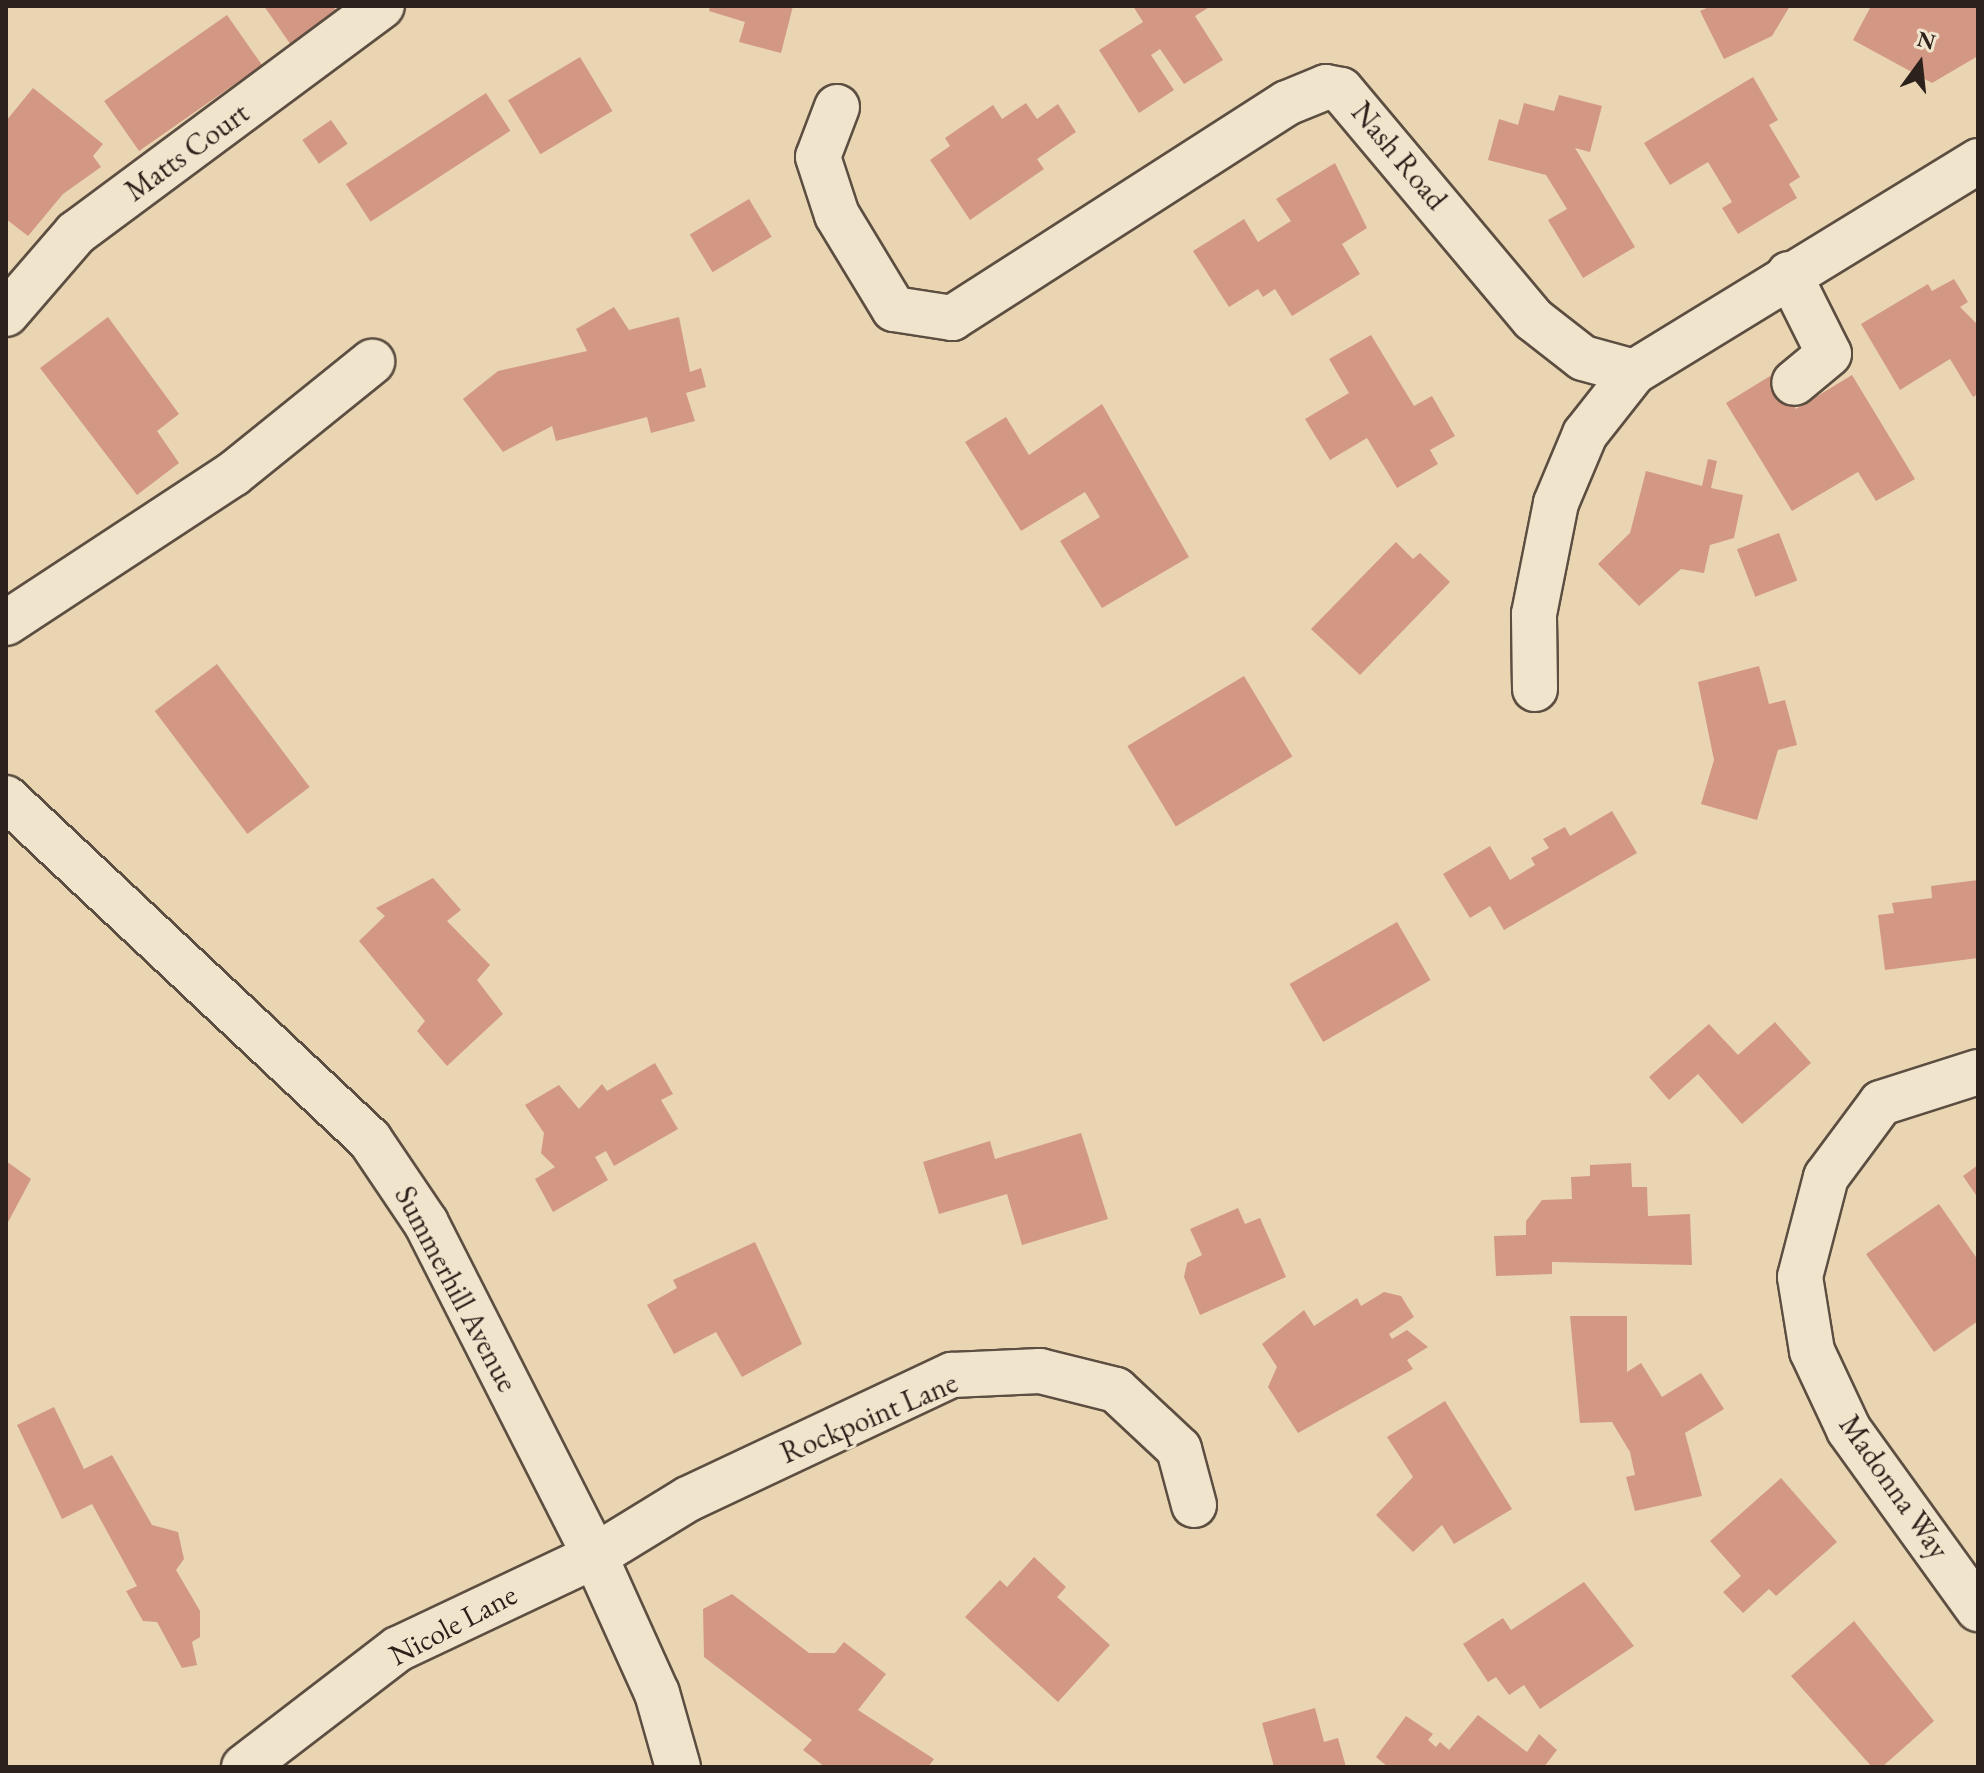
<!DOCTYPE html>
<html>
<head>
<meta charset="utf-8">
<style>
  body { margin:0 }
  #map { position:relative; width:1984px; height:1773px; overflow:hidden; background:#ead5b2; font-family:"EB Garamond",serif }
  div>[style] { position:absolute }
  .building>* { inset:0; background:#d39883; transform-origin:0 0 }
  .roads { filter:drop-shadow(2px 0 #5c4e41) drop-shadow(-2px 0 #5c4e41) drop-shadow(0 2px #5c4e41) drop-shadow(0 -2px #5c4e41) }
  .minor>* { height:44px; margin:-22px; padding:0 22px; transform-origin:22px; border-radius:22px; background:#f1e4cd }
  span { translate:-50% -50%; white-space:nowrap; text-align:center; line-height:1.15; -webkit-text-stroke:6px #f1e4cd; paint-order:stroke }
  .street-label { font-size:30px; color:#2d211b }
  .frame { position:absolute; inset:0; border:8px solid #2d211b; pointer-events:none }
  .north { position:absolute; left:1880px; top:24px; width:80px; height:80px; -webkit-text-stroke:6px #f1e4cd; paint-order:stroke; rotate:15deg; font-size:22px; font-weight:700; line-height:32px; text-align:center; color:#2d211b }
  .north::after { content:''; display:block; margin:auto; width:28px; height:36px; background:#2d211b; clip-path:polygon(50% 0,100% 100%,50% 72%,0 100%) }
</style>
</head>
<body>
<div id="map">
  <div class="building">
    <i style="clip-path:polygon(264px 6px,333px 6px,340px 16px,293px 48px)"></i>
    <i style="clip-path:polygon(710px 6px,793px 6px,781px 53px,739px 42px,745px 22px,709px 11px)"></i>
    <i style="clip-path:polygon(1133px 6px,1211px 6px,1195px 16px,1223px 60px,1184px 84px,1160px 49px,1151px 55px,1174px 90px,1139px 113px,1099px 50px,1143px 22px)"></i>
    <i style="clip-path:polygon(1711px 6px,1790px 6px,1772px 36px,1724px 59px,1700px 11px)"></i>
    <i style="clip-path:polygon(1871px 6px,1978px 6px,1978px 56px,1932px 83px,1853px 40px)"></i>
    <i style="left:227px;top:15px;width:61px;height:150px;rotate:55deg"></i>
    <i style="left:580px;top:57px;width:63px;height:84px;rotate:59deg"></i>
    <i style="clip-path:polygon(1753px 77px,1778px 120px,1769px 125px,1800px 177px,1789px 184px,1797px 198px,1738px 234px,1722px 208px,1732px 202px,1708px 162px,1670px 185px,1644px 143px)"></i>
    <i style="clip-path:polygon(33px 88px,103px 144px,93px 156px,101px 167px,63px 194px,28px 236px,6px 219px,6px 121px)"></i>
    <i style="left:486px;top:93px;width:45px;height:167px;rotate:57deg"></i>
    <i style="clip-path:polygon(1559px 95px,1602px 106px,1590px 152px,1575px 148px,1635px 247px,1583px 278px,1548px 220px,1567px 209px,1546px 175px,1488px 160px,1499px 119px,1518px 125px,1524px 103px,1554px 111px)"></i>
    <i style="clip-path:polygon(1026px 103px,1037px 119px,1058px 104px,1076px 132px,1037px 159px,1044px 169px,970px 220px,930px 160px,950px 146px,945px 138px,993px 105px,1002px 119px)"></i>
    <i style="left:331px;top:120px;width:29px;height:35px;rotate:55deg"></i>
    <i style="clip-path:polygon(1335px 163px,1367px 228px,1342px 244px,1360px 274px,1292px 316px,1275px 289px,1263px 297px,1258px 289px,1229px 307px,1193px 251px,1244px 219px,1258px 242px,1291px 221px,1276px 199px)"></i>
    <i style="left:749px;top:199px;width:44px;height:69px;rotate:59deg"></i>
    <i style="clip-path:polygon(1954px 279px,1968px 302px,1960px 307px,1976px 323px,1978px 394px,1973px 397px,1950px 359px,1900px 390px,1861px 324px,1928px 284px,1932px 291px)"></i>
    <i style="clip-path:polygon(614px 307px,629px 330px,679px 317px,690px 372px,701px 368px,706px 387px,686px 393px,695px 421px,651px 433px,647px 417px,556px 441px,552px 426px,503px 452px,463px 399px,498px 371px,587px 351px,576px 329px)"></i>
    <i style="clip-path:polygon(108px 317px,179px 414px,157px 431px,179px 463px,137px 495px,40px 368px)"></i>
    <i style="clip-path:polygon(1371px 335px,1414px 406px,1432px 396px,1455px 436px,1430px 450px,1438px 464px,1397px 488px,1367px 438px,1330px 460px,1305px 419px,1349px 393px,1329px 359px)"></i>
    <i style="clip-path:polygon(1775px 373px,1796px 409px,1852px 375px,1915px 479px,1876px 501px,1858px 472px,1792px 511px,1726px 403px)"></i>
    <i style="clip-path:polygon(1102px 404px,1189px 557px,1102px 608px,1060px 541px,1100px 517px,1085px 492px,1021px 531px,965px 442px,1006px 417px,1029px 455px)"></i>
    <i style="clip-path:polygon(1708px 459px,1717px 461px,1711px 488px,1743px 495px,1734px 538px,1710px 545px,1704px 573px,1681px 569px,1639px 606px,1598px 564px,1630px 533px,1646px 471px,1702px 486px)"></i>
    <i style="left:1779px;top:533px;width:51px;height:45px;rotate:69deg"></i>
    <i style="clip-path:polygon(1396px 542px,1413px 559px,1420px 553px,1450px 582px,1360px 675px,1311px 629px)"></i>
    <i style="left:217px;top:664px;width:154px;height:78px;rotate:53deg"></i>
    <i style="clip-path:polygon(1759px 666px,1769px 704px,1785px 700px,1797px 745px,1778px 750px,1757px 820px,1701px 804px,1714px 760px,1698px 682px)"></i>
    <i style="left:1244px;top:676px;width:94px;height:136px;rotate:59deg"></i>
    <i style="clip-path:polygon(1612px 811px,1637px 853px,1504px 930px,1490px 906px,1470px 918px,1443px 874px,1490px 846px,1510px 880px,1535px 865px,1531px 858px,1549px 848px,1543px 839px,1565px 827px,1570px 836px)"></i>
    <i style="clip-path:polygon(433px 878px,461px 910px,447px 921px,490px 965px,477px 980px,503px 1014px,447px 1066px,417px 1031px,425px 1021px,359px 941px,385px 916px,376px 908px)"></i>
    <i style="clip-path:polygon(1978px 880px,1978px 958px,1885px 970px,1878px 915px,1894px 913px,1892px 903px,1932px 898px,1931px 886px)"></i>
    <i style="left:1397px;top:922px;width:67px;height:124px;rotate:60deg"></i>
    <i style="clip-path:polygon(1775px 1022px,1811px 1063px,1742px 1124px,1698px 1074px,1669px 1100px,1649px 1077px,1709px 1024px,1738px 1055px)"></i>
    <i style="clip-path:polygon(655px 1063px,673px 1094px,661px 1100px,678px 1129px,614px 1166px,606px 1151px,595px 1157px,608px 1180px,553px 1212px,535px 1179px,555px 1167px,541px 1153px,544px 1133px,525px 1105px,559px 1085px,579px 1109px,602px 1084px,607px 1091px)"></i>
    <i style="clip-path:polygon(1081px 1133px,1108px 1219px,1022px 1245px,1007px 1194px,939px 1214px,923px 1162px,990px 1141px,995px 1159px)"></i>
    <i style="clip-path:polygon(6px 1161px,31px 1179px,6px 1226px)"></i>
    <i style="clip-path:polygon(1631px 1163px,1632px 1187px,1647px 1187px,1648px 1216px,1690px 1214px,1692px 1265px,1552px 1262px,1552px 1274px,1496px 1276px,1494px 1236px,1526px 1235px,1526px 1221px,1542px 1200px,1572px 1199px,1571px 1177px,1590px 1176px,1590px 1165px)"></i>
    <i style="clip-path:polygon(1978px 1165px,1978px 1198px,1963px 1176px)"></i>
    <i style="clip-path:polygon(1939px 1204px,1978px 1260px,1978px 1321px,1934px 1352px,1866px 1254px)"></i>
    <i style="clip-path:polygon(1238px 1208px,1245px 1224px,1260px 1218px,1286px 1277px,1200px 1315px,1184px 1277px,1187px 1263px,1202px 1255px,1190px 1229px)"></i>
    <i style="clip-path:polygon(755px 1242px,802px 1344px,742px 1377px,716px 1332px,674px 1354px,647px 1305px,677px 1288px,673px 1280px)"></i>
    <i style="clip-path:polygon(1384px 1292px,1401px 1296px,1414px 1317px,1389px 1334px,1392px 1339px,1407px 1330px,1428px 1347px,1407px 1360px,1413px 1369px,1298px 1433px,1268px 1387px,1277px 1367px,1262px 1344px,1304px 1310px,1314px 1326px,1357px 1298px,1361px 1306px)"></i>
    <i style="clip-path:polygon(1570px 1316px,1627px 1316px,1627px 1372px,1641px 1363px,1662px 1397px,1701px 1373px,1724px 1409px,1685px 1433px,1702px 1496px,1635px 1511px,1626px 1477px,1635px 1475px,1630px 1452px,1612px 1422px,1580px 1423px)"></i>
    <i style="clip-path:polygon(1445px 1401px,1512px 1509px,1454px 1544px,1442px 1525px,1413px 1552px,1376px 1515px,1413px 1477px,1387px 1437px)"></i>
    <i style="clip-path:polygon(54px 1407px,84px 1469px,112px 1455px,152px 1525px,178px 1532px,184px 1559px,176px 1570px,200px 1611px,200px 1637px,192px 1642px,197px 1665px,182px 1668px,157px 1622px,143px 1621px,126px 1591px,137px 1586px,92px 1504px,62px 1519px,17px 1425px)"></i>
    <i style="clip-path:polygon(1781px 1478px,1837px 1542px,1776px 1596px,1769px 1589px,1743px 1613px,1723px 1592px,1741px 1576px,1710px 1541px)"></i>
    <i style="clip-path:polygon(1034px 1557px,1066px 1587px,1057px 1597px,1110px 1645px,1058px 1702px,965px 1617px,1000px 1580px,1007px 1587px)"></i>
    <i style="clip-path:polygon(1584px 1582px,1634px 1646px,1540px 1709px,1524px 1685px,1509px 1695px,1496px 1677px,1488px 1682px,1463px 1644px,1503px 1618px,1511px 1630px)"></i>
    <i style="clip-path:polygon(732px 1594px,809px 1653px,835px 1653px,844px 1642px,886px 1674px,858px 1710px,934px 1759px,928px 1767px,825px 1767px,803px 1750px,812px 1740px,704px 1657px,703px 1609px)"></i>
    <i style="clip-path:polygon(1854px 1621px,1934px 1721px,1882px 1767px,1872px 1767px,1791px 1676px)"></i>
    <i style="clip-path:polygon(1315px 1708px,1324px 1742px,1338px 1738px,1346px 1767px,1274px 1767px,1262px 1723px)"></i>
    <i style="clip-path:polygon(1478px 1715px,1527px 1752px,1539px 1734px,1557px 1750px,1544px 1767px,1388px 1767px,1376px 1757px,1406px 1716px,1433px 1734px,1428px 1740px,1436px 1747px,1440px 1742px,1449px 1750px)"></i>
  </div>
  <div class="roads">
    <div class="minor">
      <i style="left:837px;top:107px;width:53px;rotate:110.8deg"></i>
      <i style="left:818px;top:157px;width:61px;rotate:71.9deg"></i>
      <i style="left:837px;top:215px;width:110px;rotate:58.8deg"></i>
      <i style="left:894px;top:309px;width:59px;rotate:8.8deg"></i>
      <i style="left:952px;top:318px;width:398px;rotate:-32.7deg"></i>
      <i style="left:1287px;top:103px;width:42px;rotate:-22.3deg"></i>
      <i style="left:1326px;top:87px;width:15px;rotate:11deg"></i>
      <i style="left:1341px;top:90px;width:299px;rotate:50deg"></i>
      <i style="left:1533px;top:319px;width:63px;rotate:38deg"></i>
      <i style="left:1583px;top:358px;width:53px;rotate:15.4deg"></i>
      <i style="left:1634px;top:372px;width:404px;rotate:-31.5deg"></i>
      <i style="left:1789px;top:274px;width:89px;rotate:63.4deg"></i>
      <i style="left:1829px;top:354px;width:45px;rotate:140.4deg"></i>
      <i style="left:6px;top:314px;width:107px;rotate:-49.2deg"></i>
      <i style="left:76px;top:233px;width:381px;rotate:-36.6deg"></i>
      <i style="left:6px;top:623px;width:272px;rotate:-33.3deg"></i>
      <i style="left:233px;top:474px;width:179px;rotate:-38.9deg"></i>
      <i style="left:1535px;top:689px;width:75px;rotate:-90.8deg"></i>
      <i style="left:1534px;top:614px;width:113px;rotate:-78.8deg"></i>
      <i style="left:1556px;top:503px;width:75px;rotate:-67.2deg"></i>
      <i style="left:1585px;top:434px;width:79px;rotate:-51.7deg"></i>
      <i style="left:6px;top:798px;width:499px;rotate:43.2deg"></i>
      <i style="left:370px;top:1140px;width:100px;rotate:56deg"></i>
      <i style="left:426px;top:1223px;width:373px;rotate:63.1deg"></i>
      <i style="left:595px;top:1556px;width:150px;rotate:65.7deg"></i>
      <i style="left:657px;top:1693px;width:77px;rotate:74.2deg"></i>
      <i style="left:1978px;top:1072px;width:102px;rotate:162.3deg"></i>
      <i style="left:1881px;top:1103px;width:92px;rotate:126.6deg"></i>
      <i style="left:1826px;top:1177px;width:103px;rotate:104.6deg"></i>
      <i style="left:1800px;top:1277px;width:75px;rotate:80.8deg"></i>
      <i style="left:1812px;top:1351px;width:87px;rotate:64.9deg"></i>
      <i style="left:1849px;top:1430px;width:221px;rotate:54.2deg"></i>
      <i style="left:244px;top:1767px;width:194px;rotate:-37.5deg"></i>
      <i style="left:398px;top:1649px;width:218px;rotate:-25.3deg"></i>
      <i style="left:595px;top:1556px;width:109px;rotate:-31.5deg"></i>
      <i style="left:688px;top:1499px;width:292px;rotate:-25.2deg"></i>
      <i style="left:952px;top:1375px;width:88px;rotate:-2.6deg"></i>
      <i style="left:1040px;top:1371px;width:78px;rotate:14deg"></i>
      <i style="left:1116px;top:1390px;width:86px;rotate:43.1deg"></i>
      <i style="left:1179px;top:1449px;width:58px;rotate:75deg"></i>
    </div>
  </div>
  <div class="street-label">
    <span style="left:187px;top:152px;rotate:-36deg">Matts Court</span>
    <span style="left:1399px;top:156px;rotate:50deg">Nash Road</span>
    <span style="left:456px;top:1289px;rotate:62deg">Summerhill Avenue</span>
    <span style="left:869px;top:1418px;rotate:-23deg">Rockpoint Lane</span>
    <span style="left:1894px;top:1487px;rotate:55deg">Madonna Way</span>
    <span style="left:453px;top:1625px;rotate:-28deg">Nicole Lane</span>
  </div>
  <div class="frame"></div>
  <div class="north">N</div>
</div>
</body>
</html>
